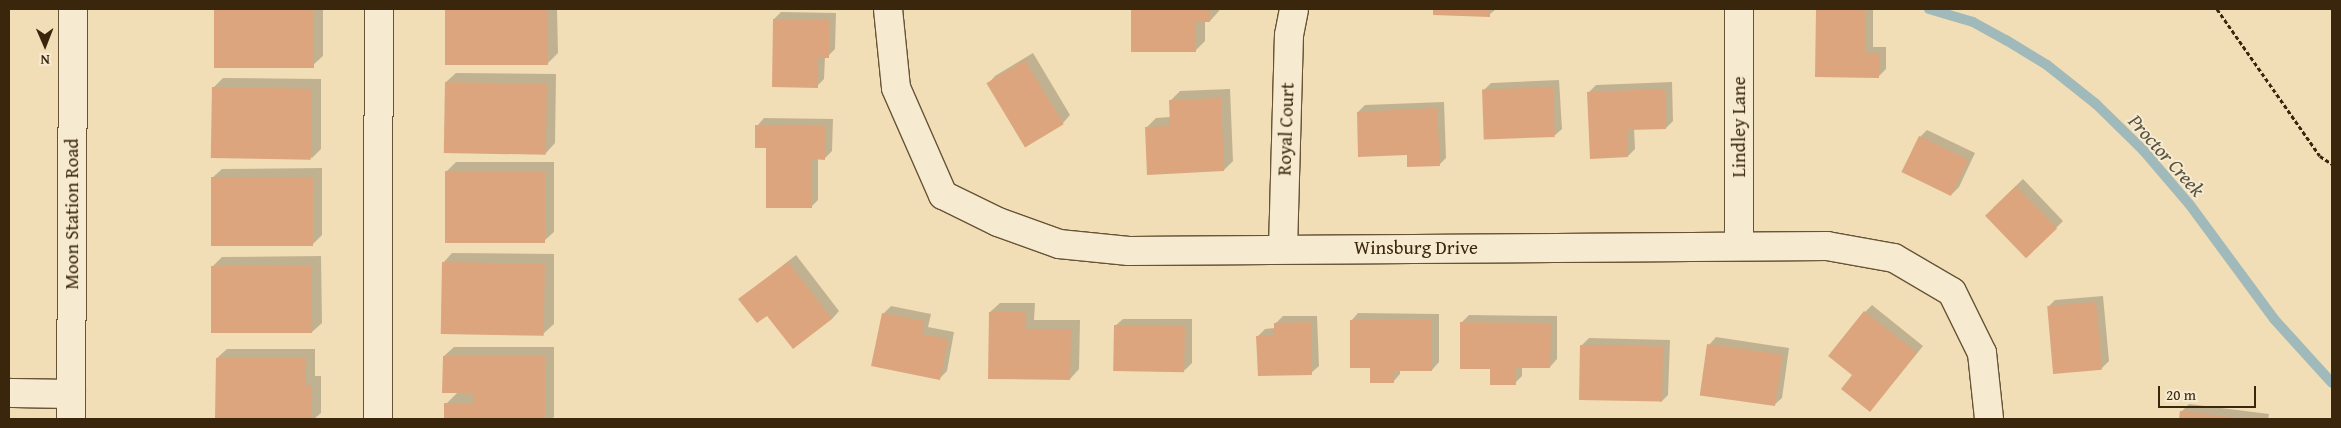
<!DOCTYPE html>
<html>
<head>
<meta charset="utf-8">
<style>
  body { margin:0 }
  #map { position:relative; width:2341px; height:428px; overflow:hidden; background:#f1deb6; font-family:"Gentium Book Plus",serif }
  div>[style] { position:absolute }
  .shadow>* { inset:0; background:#0003 }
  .stream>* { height:10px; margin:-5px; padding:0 5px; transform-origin:5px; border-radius:5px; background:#a0b9ba }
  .building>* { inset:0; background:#dca57e; transform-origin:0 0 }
  .path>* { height:3px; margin-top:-1.5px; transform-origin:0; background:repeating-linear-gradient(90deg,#39260c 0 4px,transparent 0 6.5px) }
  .roads { filter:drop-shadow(1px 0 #675436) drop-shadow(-1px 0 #675436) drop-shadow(0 1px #675436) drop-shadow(0 -1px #675436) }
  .minor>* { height:28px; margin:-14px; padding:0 14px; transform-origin:14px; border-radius:14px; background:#f6ead0 }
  span { translate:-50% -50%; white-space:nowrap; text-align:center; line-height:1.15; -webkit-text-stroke:4px #f6ead0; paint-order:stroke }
  .street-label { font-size:19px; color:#39260c }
  .water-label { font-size:20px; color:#585240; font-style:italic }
  .frame { position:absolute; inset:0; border:10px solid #39260c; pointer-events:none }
  .north { position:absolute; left:20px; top:20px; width:50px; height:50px; -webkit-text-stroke:4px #f6ead0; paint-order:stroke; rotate:179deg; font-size:14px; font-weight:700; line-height:20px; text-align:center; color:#39260c }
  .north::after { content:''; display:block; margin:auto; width:18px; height:22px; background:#39260c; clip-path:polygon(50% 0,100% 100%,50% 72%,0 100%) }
  .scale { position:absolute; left:2158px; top:386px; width:98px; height:22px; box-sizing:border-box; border:2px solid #39260c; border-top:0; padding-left:6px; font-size:15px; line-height:18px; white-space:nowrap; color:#39260c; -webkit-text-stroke:4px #f6ead0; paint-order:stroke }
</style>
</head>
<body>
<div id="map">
  <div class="shadow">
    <i style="clip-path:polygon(215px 9px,323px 9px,323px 56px,313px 65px,216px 67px)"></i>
    <i style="clip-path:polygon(446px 9px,557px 9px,558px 53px,548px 63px,448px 64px)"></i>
    <i style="clip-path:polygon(1132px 9px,1219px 9px,1219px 11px,1210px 21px,1205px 21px,1205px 41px,1195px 51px,1132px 51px)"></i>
    <i style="clip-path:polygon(1434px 9px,1496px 9px,1489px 15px,1434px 14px)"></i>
    <i style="clip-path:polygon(1817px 9px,1873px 9px,1873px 47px,1886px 47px,1886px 69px,1879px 76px,1817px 76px)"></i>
    <i style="clip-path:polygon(781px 12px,836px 13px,835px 49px,828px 56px,825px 57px,824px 79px,817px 86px,774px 19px)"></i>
    <i style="clip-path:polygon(1033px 53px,1070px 115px,1063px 123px,1025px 145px,988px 84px,995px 76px)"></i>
    <i style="clip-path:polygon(456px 73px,556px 74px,555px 143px,546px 153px,446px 82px)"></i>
    <i style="clip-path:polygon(223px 78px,321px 79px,321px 149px,312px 158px,213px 88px)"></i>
    <i style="clip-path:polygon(1559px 80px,1562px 129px,1554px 136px,1484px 90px,1491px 83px)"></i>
    <i style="clip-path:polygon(1672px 82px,1673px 121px,1666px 128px,1634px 129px,1635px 149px,1628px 156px,1589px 92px,1596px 85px)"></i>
    <i style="clip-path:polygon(1230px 89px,1233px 161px,1224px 170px,1146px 128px,1156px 118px,1171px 117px,1170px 101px,1180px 91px)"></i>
    <i style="clip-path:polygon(1444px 102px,1446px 158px,1439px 165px,1408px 154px,1358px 112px,1365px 105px)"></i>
    <i style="clip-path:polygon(764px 118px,833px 119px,832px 151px,825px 158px,818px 158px,818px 200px,811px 207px,767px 147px,757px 126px)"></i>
    <i style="clip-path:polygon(1927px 130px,1975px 153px,1959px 187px,1952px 194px,1920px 137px)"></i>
    <i style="clip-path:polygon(456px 162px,554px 162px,554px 232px,544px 241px,446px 172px)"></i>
    <i style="clip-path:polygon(322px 168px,322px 235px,312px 245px,212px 178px,222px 169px)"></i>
    <i style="clip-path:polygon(2023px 179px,2063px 221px,2056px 228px,1993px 208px)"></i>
    <i style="clip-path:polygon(452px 253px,554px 254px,554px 324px,544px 333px,443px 263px)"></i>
    <i style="clip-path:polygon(796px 255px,839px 311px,832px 319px,767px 314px,740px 299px)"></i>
    <i style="clip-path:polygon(321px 256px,322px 323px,312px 332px,213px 266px,222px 257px)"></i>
    <i style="clip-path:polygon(2103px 296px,2109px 361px,2102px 368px,2048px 307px,2055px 300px)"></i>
    <i style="clip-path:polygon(1000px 303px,1035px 303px,1034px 320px,1080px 320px,1079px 369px,1070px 379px,990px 312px)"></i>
    <i style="clip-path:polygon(1872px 305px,1923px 346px,1870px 411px,1854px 375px,1865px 312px)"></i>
    <i style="clip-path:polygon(891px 306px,931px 314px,928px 327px,954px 332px,947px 371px,939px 379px,873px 365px,884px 313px)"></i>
    <i style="clip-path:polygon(1358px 313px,1439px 314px,1439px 362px,1432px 370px,1400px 370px,1400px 374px,1393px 382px,1371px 367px,1351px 321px)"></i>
    <i style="clip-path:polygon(1469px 315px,1557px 316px,1557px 359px,1550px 367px,1522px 367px,1522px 376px,1515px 383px,1462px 322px)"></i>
    <i style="clip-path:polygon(1283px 316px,1317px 316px,1319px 366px,1311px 373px,1258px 336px,1265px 329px,1276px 328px,1275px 324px)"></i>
    <i style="clip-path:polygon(1123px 319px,1192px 319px,1192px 363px,1185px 370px,1115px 326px)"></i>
    <i style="clip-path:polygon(1716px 337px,1789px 348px,1782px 398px,1774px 405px,1709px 345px)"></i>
    <i style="clip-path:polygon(1589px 338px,1670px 340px,1668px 395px,1661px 402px,1582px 345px)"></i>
    <i style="clip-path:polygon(454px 347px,554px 347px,554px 417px,551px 419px,446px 419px,446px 404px,458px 392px,444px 356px)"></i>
    <i style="clip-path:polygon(227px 349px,315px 349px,315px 376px,321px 376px,321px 413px,314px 419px,216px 419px,217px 358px)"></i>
    <i style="clip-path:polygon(2189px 404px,2269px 414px,2268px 419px,2181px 419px,2182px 411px)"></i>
  </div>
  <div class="stream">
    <i style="left:1929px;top:9px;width:46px;rotate:16.5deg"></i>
    <i style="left:1973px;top:22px;width:38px;rotate:29deg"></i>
    <i style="left:2006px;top:40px;width:48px;rotate:31.4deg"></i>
    <i style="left:2047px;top:65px;width:63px;rotate:38.5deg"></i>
    <i style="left:2096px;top:104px;width:66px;rotate:44.4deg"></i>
    <i style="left:2143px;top:150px;width:72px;rotate:49.5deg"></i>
    <i style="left:2190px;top:205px;width:142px;rotate:53.6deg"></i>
    <i style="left:2274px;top:319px;width:86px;rotate:47.8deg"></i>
  </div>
  <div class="building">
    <i style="left:214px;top:9px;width:100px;height:59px"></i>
    <i style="left:445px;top:9px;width:103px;height:56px"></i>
    <i style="clip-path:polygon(1131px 9px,1210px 9px,1210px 22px,1196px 22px,1196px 52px,1131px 52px)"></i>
    <i style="clip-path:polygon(1433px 9px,1490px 9px,1490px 17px,1433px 15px)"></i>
    <i style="clip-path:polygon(1816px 9px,1866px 9px,1866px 54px,1879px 53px,1879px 78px,1815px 77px)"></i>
    <i style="clip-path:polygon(773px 19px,829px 19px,829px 58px,818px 58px,818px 88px,772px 87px)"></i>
    <i style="left:1025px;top:60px;width:75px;height:45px;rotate:59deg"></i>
    <i style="left:445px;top:82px;width:102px;height:71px;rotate:1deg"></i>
    <i style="left:212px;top:87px;width:100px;height:71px;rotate:1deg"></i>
    <i style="left:1553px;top:87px;width:50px;height:71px;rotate:88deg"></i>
    <i style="clip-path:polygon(1665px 89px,1666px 129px,1627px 130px,1628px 157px,1590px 159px,1587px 92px)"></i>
    <i style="clip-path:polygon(1221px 98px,1224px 171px,1147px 175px,1145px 127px,1170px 126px,1169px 100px)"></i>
    <i style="clip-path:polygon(1437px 108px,1440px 166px,1407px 167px,1407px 155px,1358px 157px,1357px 112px)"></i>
    <i style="clip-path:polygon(755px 125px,826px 126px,825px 160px,812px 159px,812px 208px,766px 208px,766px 148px,755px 148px)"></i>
    <i style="left:1919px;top:136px;width:55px;height:40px;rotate:26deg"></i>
    <i style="left:445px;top:171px;width:100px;height:72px"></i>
    <i style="left:313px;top:177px;width:69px;height:102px;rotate:90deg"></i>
    <i style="left:2016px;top:186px;width:59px;height:43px;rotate:46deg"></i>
    <i style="left:442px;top:262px;width:103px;height:72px;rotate:1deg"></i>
    <i style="clip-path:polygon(788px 262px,832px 319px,793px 349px,767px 316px,757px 323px,738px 299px)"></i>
    <i style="left:211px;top:266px;width:101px;height:67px"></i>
    <i style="left:2096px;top:302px;width:68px;height:49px;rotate:85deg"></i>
    <i style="clip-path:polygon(1864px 311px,1917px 353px,1870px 412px,1841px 389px,1852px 375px,1828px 356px)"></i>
    <i style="clip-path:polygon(989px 312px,1026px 312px,1025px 329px,1071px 329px,1070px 380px,988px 379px)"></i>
    <i style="clip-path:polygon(882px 313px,924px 321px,922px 334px,948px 339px,940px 380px,871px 366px)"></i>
    <i style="clip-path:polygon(1350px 320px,1432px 320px,1432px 371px,1393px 371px,1394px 383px,1370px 383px,1370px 368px,1350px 368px)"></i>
    <i style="clip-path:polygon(1311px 322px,1312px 375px,1258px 376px,1256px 336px,1274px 335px,1274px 323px)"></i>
    <i style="clip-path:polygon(1460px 322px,1551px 323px,1550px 368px,1515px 368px,1516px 385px,1490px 385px,1490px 369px,1460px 369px)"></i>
    <i style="left:1114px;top:325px;width:71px;height:46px;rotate:1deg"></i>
    <i style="left:1707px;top:344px;width:76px;height:52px;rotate:8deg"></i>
    <i style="left:1580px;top:345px;width:83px;height:55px;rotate:1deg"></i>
    <i style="clip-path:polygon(443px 356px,545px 356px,545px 419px,444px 419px,444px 403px,473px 403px,473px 393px,442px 393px)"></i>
    <i style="clip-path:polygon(216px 358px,306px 358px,306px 385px,312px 385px,312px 419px,215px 419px)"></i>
    <i style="clip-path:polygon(2180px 411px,2241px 418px,2241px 419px,2179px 419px)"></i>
  </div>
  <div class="path">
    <i style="left:2217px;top:9px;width:179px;rotate:55deg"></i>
    <i style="left:2320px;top:156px;width:14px;rotate:34deg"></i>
  </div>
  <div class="roads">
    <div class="minor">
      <i style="left:888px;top:9px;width:79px;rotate:84.2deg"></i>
      <i style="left:896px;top:88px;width:117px;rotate:66.3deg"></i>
      <i style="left:943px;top:195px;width:61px;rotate:26.1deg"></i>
      <i style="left:998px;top:222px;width:65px;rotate:19.8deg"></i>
      <i style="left:1059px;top:244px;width:70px;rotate:5.7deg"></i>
      <i style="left:1129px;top:251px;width:698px;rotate:-0.41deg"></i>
      <i style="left:1827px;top:246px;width:68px;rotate:10.2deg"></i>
      <i style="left:1894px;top:258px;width:67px;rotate:30.4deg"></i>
      <i style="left:1952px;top:292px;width:68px;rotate:63.8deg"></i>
      <i style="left:1982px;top:353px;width:66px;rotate:83.9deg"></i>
      <i style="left:1739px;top:9px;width:237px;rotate:90deg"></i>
      <i style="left:1283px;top:249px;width:214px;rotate:-88.4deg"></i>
      <i style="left:1289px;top:35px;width:26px;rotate:-79deg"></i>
      <i style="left:9px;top:393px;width:62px;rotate:0.9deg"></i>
      <i style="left:71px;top:419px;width:410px;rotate:-89.7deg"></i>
      <i style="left:378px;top:419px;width:410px;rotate:-89.9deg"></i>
    </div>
  </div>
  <div class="street-label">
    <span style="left:1739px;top:127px;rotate:-90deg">Lindley Lane</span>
    <span style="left:1286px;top:129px;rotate:-88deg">Royal Court</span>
    <span style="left:72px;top:214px;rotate:-90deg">Moon Station Road</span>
    <span style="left:1416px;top:248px">Winsburg Drive</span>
  </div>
  <div class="water-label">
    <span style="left:2167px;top:155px;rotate:48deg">Proctor Creek</span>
  </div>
  <div class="frame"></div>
  <div class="north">N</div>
  <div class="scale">20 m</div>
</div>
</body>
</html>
